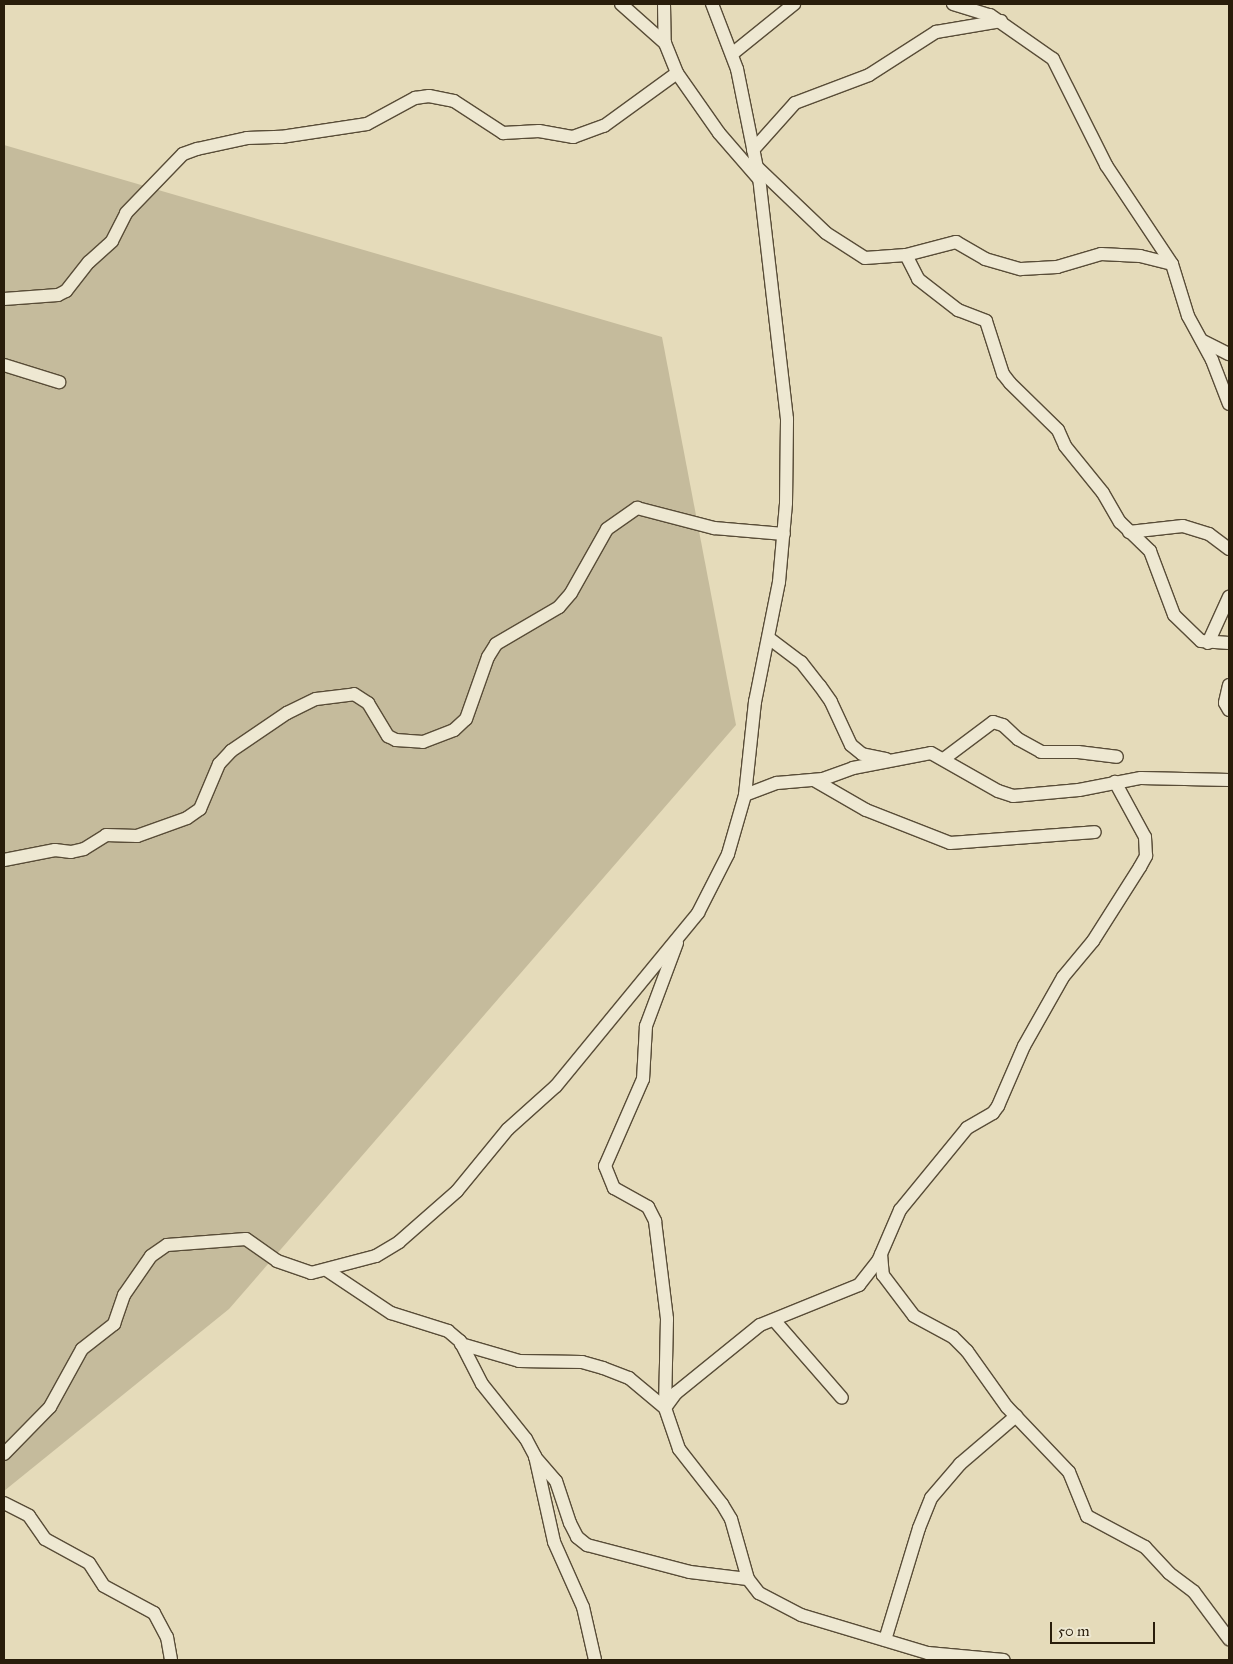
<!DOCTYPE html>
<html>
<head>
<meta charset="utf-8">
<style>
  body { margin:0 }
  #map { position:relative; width:1233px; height:1664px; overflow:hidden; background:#e5dbba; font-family:"IM FELL Great Primer",serif }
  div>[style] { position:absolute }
  .green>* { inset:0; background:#c5bb9c }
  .roads { filter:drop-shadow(1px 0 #584c37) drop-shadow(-1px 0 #584c37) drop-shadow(0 1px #584c37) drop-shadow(0 -1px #584c37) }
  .minor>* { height:12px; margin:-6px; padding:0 6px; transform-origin:6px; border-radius:6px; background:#eee8d2 }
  span { translate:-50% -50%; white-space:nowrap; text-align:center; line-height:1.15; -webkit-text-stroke:4.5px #eee8d2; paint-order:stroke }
  .frame { position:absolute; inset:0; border:5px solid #291d0b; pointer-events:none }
  .scale { position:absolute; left:1050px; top:1622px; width:105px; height:22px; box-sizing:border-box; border:2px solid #291d0b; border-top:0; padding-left:6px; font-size:15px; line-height:18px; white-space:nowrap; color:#291d0b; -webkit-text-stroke:4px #eee8d2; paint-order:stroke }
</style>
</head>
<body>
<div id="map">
  <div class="green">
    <i style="clip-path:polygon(4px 145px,662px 337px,736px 725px,229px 1309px,4px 1491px)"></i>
  </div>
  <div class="roads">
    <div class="minor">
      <i style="left:621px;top:4px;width:59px;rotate:41.6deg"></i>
      <i style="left:664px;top:4px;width:39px;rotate:89deg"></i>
      <i style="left:665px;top:43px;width:32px;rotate:68deg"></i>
      <i style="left:677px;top:73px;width:73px;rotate:55deg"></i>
      <i style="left:719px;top:133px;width:60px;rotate:49.1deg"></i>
      <i style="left:953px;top:4px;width:39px;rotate:17deg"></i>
      <i style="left:990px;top:15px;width:77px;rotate:34.9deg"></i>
      <i style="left:1053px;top:59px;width:119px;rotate:63.4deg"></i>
      <i style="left:1106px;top:165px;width:119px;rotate:56.3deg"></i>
      <i style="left:1172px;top:264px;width:54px;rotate:72.9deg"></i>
      <i style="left:1188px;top:316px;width:50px;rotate:61.4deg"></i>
      <i style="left:1212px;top:360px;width:47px;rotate:68.9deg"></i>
      <i style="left:732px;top:54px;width:80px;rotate:-38.9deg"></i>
      <i style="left:753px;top:150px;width:63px;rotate:-48.2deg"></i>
      <i style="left:795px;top:103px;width:79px;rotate:-20.7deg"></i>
      <i style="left:869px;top:75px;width:80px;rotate:-32.7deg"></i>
      <i style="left:936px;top:32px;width:66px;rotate:-9.6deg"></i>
      <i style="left:757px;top:167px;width:95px;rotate:43.7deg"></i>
      <i style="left:826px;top:233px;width:46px;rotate:32.7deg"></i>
      <i style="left:865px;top:258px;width:41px;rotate:-4.2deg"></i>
      <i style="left:906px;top:255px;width:52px;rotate:-14.6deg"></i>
      <i style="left:956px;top:242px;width:34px;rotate:30deg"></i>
      <i style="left:985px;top:259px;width:37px;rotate:16deg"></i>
      <i style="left:1021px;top:269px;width:36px;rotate:-3deg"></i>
      <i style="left:1057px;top:267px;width:46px;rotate:-16.5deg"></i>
      <i style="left:1101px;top:254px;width:39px;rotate:3deg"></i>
      <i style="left:1140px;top:256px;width:33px;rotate:14deg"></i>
      <i style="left:906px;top:255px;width:27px;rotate:63deg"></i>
      <i style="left:918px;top:279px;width:51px;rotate:37.8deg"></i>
      <i style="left:958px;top:310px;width:30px;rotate:21deg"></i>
      <i style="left:986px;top:321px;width:56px;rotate:72.2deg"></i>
      <i style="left:1003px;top:374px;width:11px;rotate:52deg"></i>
      <i style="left:1010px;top:383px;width:67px;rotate:44.4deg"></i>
      <i style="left:1058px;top:430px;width:17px;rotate:66deg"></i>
      <i style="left:1065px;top:446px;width:60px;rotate:51deg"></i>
      <i style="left:1103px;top:493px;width:34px;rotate:60deg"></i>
      <i style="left:1120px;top:522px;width:42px;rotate:44deg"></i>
      <i style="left:1150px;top:551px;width:68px;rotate:69.4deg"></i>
      <i style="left:1174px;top:615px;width:37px;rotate:44deg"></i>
      <i style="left:1201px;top:641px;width:28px;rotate:4deg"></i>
      <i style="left:4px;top:299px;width:54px;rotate:-4.2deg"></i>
      <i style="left:58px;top:295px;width:9px;rotate:-27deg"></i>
      <i style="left:66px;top:291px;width:37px;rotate:-52deg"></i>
      <i style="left:89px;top:262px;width:31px;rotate:-42deg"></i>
      <i style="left:112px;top:241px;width:31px;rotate:-63deg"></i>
      <i style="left:126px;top:213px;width:82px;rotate:-46deg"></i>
      <i style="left:183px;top:154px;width:15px;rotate:-20deg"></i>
      <i style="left:197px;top:149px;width:51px;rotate:-12.4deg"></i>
      <i style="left:247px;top:138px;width:34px;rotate:-2deg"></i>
      <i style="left:281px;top:137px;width:87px;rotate:-8.6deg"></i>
      <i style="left:367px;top:124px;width:55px;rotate:-28.4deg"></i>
      <i style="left:415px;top:98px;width:14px;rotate:-8deg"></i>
      <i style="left:429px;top:96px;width:25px;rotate:11deg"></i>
      <i style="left:454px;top:101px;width:59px;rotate:33.1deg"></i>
      <i style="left:503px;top:133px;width:36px;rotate:-3deg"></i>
      <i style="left:539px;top:131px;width:35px;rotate:10deg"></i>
      <i style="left:573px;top:137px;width:33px;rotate:-20deg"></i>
      <i style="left:604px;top:126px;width:90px;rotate:-36deg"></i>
      <i style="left:1203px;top:341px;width:29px;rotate:27deg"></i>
      <i style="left:4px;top:365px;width:58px;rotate:17.2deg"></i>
      <i style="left:1129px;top:532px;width:54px;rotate:-6.3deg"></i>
      <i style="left:1183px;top:526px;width:27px;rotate:17deg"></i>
      <i style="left:1209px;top:534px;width:25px;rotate:37deg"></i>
      <i style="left:770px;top:639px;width:39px;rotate:37deg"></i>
      <i style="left:801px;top:662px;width:31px;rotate:52deg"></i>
      <i style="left:820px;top:686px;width:19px;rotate:55deg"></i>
      <i style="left:831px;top:702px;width:47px;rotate:65.1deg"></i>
      <i style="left:851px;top:745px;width:14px;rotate:39deg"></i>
      <i style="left:862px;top:754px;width:25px;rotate:12deg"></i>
      <i style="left:1208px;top:643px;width:51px;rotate:-65.5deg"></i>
      <i style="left:1229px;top:685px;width:18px;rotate:103deg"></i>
      <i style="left:1225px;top:703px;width:8px;rotate:60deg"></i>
      <i style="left:945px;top:758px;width:60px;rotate:-36.9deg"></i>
      <i style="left:993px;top:722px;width:10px;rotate:17deg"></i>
      <i style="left:1003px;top:725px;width:21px;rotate:43deg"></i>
      <i style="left:1018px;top:739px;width:26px;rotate:29deg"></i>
      <i style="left:1041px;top:752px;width:37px"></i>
      <i style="left:1078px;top:752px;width:39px;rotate:7deg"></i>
      <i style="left:814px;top:780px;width:60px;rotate:30deg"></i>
      <i style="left:866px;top:810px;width:90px;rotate:21.4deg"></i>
      <i style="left:950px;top:843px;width:145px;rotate:-4.3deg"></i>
      <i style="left:745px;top:795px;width:34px;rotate:-21deg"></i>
      <i style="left:777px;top:783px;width:46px;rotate:-5deg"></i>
      <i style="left:823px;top:779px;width:32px;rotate:-20deg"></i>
      <i style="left:853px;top:768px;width:79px;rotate:-10.9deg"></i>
      <i style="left:931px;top:753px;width:77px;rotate:29.6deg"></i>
      <i style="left:998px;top:791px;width:16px;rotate:18deg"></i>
      <i style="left:1013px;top:796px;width:66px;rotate:-5.2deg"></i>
      <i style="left:1079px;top:790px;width:63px;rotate:-11deg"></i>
      <i style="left:1141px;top:778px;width:88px;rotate:1.3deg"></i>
      <i style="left:4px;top:860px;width:52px;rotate:-11.1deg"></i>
      <i style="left:55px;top:850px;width:16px;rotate:7deg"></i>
      <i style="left:71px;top:852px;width:13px;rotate:-13deg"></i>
      <i style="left:84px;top:849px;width:26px;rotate:-32deg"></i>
      <i style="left:106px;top:835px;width:31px;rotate:2deg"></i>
      <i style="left:137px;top:836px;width:53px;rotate:-19.8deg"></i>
      <i style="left:187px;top:818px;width:16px;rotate:-35deg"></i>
      <i style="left:200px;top:809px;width:49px;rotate:-67.1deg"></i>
      <i style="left:219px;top:764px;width:18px;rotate:-47deg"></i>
      <i style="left:231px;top:751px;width:68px;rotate:-34.2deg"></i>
      <i style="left:287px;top:713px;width:32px;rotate:-26deg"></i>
      <i style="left:316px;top:699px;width:38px;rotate:-7deg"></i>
      <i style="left:354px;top:694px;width:17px;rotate:33deg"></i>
      <i style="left:368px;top:703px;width:39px;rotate:59deg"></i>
      <i style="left:388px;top:736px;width:9px;rotate:27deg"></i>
      <i style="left:396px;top:740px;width:27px;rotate:4deg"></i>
      <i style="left:423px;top:742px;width:33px;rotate:-21deg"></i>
      <i style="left:454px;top:730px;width:16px;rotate:-43deg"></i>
      <i style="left:466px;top:719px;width:66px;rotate:-70.5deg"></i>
      <i style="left:488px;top:657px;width:15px;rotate:-58deg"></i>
      <i style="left:496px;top:644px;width:73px;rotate:-30.4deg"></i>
      <i style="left:559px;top:607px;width:18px;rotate:-49deg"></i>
      <i style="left:571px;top:593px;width:73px;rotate:-60.6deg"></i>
      <i style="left:607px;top:529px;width:37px;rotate:-35deg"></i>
      <i style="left:637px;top:508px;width:80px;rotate:14.6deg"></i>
      <i style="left:714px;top:528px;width:70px;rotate:4.9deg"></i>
      <i style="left:677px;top:943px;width:89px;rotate:110.5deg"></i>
      <i style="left:646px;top:1026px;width:53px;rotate:93.2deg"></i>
      <i style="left:643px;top:1079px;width:95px;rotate:113.6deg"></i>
      <i style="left:605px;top:1166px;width:24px;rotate:68deg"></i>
      <i style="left:614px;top:1188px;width:39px;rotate:29deg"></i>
      <i style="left:648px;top:1207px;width:16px;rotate:63deg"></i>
      <i style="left:655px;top:1221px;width:99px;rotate:83deg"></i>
      <i style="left:667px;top:1319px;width:89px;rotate:91.3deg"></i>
      <i style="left:665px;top:1408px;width:43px;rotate:71.1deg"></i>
      <i style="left:679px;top:1449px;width:70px;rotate:52deg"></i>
      <i style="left:722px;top:1504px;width:17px;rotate:59deg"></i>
      <i style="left:731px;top:1519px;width:62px;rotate:74.2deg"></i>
      <i style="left:748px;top:1579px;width:18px;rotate:52deg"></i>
      <i style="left:759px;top:1593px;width:47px;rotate:27.6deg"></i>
      <i style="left:801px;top:1615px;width:133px;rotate:16.7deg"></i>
      <i style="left:928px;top:1653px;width:76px;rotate:5.3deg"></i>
      <i style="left:881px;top:1254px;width:21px;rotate:85deg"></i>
      <i style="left:883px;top:1275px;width:51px;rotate:52.9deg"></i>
      <i style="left:914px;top:1316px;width:44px;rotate:28.3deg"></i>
      <i style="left:953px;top:1337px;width:20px;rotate:45deg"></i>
      <i style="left:967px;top:1351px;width:69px;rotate:54.5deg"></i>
      <i style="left:1007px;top:1407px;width:90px;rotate:46.4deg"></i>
      <i style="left:1069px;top:1472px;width:48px;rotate:67.8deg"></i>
      <i style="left:1087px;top:1516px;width:66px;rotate:28.1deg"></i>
      <i style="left:1145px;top:1547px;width:35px;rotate:47deg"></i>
      <i style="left:1169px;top:1573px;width:31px;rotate:37deg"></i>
      <i style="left:1194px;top:1592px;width:59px;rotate:53.3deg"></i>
      <i style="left:328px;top:1271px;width:76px;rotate:33.7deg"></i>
      <i style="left:391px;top:1313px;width:60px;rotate:17.5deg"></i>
      <i style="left:448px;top:1331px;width:16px;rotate:40deg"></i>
      <i style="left:460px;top:1341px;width:48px;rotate:62.9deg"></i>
      <i style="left:482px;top:1384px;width:70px;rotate:51.3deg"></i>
      <i style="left:526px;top:1439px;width:19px;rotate:62deg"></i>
      <i style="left:535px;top:1456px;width:88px;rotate:77.5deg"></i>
      <i style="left:554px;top:1542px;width:71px;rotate:66deg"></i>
      <i style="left:583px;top:1607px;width:54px;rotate:77.2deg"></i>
      <i style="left:774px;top:1320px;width:103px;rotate:48.9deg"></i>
      <i style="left:461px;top:1344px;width:60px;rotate:16.3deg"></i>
      <i style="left:519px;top:1361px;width:63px;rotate:0.9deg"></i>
      <i style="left:582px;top:1362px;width:22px;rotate:16deg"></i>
      <i style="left:603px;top:1368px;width:28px;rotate:21deg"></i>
      <i style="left:629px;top:1378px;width:47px;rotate:39.8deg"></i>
      <i style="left:665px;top:1408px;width:19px;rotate:-54deg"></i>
      <i style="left:676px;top:1393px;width:108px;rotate:-39deg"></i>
      <i style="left:760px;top:1325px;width:107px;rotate:-22deg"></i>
      <i style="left:859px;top:1285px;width:31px;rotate:-52deg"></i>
      <i style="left:878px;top:1261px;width:56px;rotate:-66.7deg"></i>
      <i style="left:900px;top:1210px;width:106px;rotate:-50.7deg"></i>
      <i style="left:967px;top:1128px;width:30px;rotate:-30deg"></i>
      <i style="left:993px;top:1113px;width:9px;rotate:-54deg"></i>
      <i style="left:998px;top:1106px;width:65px;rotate:-66.6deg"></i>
      <i style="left:1024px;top:1046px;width:79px;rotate:-60.5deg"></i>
      <i style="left:1063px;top:977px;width:47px;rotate:-50.2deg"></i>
      <i style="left:1093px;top:941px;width:88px;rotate:-57.6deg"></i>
      <i style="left:1140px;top:867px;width:13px;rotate:-61deg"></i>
      <i style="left:1146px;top:856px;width:19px;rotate:-93deg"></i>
      <i style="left:1145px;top:837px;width:63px;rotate:-118.6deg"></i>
      <i style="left:4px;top:1454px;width:66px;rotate:-45.6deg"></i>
      <i style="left:50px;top:1407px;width:66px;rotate:-61.1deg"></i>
      <i style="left:82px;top:1349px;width:41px;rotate:-38deg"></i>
      <i style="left:114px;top:1324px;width:31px;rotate:-71deg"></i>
      <i style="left:124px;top:1295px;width:47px;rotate:-55.3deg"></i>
      <i style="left:151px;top:1256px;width:19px;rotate:-35deg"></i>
      <i style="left:167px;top:1245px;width:79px;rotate:-4.3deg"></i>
      <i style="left:246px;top:1239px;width:38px;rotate:35deg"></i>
      <i style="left:277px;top:1261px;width:36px;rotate:19deg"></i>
      <i style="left:311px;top:1273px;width:67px;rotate:-14.7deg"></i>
      <i style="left:376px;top:1256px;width:27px;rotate:-31deg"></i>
      <i style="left:399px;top:1242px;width:77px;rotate:-41.3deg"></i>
      <i style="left:457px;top:1191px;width:80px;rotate:-50.6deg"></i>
      <i style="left:508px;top:1129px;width:64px;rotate:-41.9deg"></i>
      <i style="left:556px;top:1086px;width:224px;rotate:-50.6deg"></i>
      <i style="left:698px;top:913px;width:66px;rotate:-63deg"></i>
      <i style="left:728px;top:854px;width:61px;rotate:-73.9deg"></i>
      <i style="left:745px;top:795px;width:94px;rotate:-83.9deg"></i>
      <i style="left:755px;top:702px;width:122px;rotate:-78.7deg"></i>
      <i style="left:779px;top:582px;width:79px;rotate:-84.9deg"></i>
      <i style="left:786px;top:503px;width:84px;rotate:-89.3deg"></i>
      <i style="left:787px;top:419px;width:243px;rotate:-96.6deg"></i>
      <i style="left:759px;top:178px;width:111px;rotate:-101.4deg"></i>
      <i style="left:737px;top:69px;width:70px;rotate:-111deg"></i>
      <i style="left:535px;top:1457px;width:32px;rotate:49deg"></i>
      <i style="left:556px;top:1481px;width:44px;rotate:71.6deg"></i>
      <i style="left:570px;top:1523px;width:16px;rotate:63deg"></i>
      <i style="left:577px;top:1537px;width:13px;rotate:39deg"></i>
      <i style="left:587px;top:1545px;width:106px;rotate:14.7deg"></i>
      <i style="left:690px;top:1572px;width:58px;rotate:6.9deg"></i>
      <i style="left:4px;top:1503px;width:28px;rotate:27deg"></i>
      <i style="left:29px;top:1516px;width:28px;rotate:55deg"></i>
      <i style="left:45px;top:1539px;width:50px;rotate:28.6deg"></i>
      <i style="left:89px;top:1563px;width:27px;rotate:57deg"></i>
      <i style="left:104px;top:1586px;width:57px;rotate:28.4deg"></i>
      <i style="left:154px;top:1613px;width:27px;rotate:62deg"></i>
      <i style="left:167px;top:1637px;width:23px;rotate:80deg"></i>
      <i style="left:885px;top:1640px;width:117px;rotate:-73.1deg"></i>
      <i style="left:919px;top:1528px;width:32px;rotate:-68deg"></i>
      <i style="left:931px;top:1498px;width:45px;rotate:-49.5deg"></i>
      <i style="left:960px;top:1464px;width:74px;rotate:-40.6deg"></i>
    </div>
  </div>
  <div class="frame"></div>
  <div class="scale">50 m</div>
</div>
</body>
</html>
